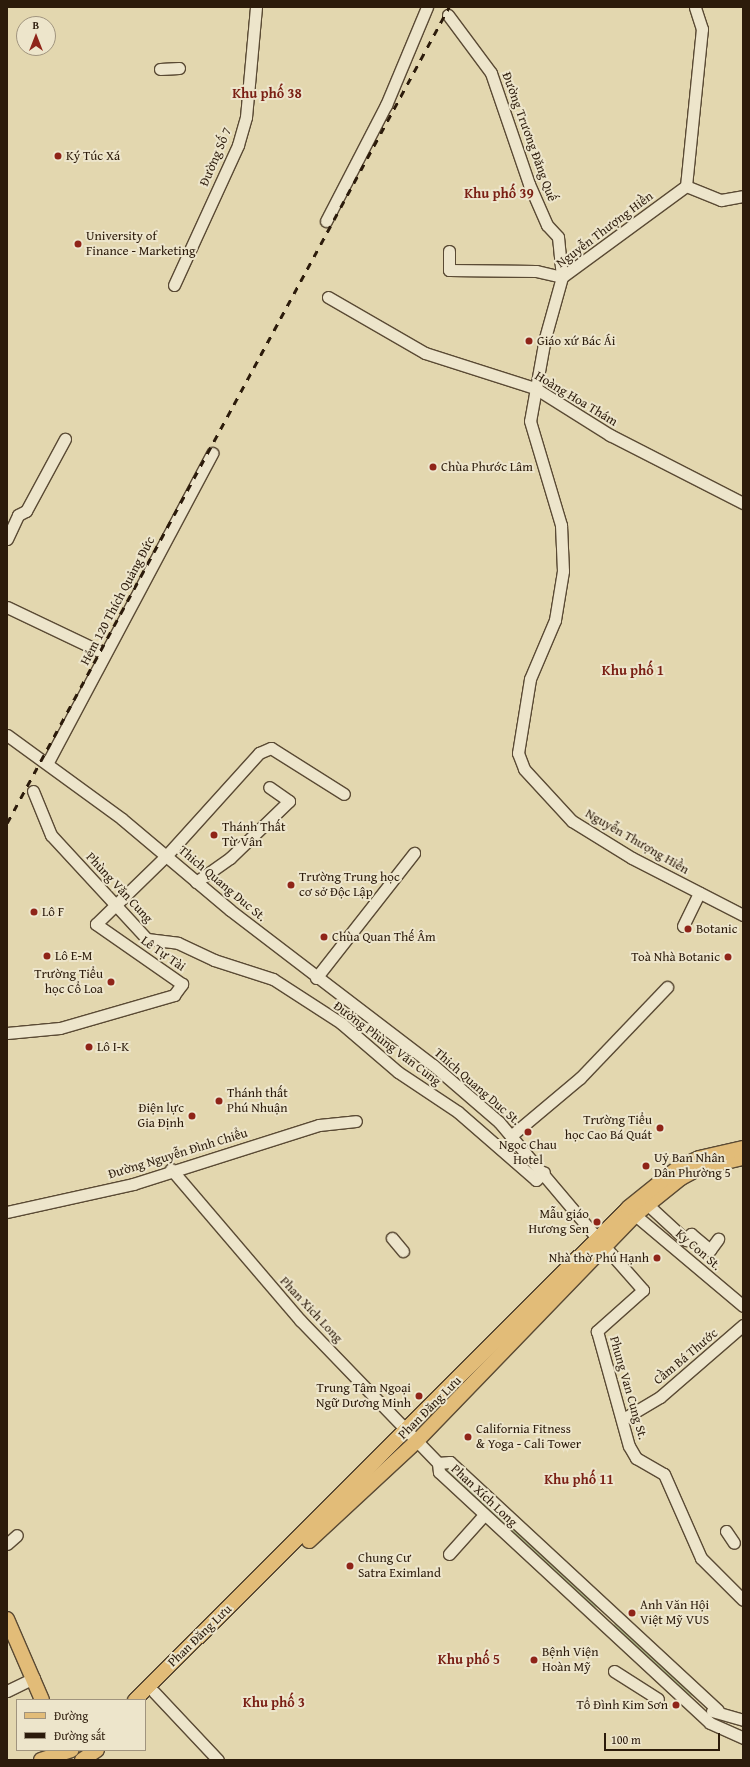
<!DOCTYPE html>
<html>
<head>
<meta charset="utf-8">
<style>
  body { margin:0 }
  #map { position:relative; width:750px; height:1767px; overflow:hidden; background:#e3d7af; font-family:"Gentium Book Plus",serif }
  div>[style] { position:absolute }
  .green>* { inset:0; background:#b2be8c }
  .roads { filter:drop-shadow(1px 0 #5a4a34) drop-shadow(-1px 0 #5a4a34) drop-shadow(0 1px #5a4a34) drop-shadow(0 -1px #5a4a34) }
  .minor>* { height:11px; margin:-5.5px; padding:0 5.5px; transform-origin:5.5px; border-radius:5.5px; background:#ede5cb }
  .major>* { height:14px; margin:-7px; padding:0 7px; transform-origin:7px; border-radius:7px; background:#e2bc78 }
  .rail>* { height:2.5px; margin-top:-1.25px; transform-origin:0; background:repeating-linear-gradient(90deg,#2c1b0b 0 7px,transparent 0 14px) }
  .dots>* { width:11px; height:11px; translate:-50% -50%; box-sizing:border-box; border:2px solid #ede5cb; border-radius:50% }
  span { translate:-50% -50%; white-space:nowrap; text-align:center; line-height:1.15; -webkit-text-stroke:4px #ede5cb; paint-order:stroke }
  .street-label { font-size:13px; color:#2c1b0b }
  .poi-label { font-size:13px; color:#2c1b0b }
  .left { translate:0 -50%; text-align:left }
  .right { translate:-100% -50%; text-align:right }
  .neighbourhood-label { font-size:14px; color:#7a1f14; font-weight:700 }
  .frame { position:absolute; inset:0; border:8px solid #2c1b0b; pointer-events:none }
  .legend { position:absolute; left:16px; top:1699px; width:130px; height:52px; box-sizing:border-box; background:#ede5cb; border:1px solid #a0947e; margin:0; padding:5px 7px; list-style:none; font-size:12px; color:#2c1b0b }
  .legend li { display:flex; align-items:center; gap:8px; height:20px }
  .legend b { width:20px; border:1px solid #a0947e }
  .north { position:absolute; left:16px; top:16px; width:40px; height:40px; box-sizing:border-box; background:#ede5cb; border:1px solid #a0947e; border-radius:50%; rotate:0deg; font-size:11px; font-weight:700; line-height:16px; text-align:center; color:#2c1b0b }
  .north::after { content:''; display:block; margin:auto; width:14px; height:18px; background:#8f2418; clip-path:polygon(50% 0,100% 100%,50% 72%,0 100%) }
  .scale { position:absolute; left:604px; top:1733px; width:116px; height:18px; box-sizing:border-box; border:2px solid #2c1b0b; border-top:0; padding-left:5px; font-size:12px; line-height:14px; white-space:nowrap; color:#2c1b0b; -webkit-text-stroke:3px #ede5cb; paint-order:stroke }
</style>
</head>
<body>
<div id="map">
  <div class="green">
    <i style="clip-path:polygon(445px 1465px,598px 1605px,598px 1607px,594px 1608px,445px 1470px)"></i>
    <i style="clip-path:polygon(615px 1622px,618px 1622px,694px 1695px,690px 1696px,614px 1626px)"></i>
  </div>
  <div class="roads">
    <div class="minor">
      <i style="left:448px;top:15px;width:72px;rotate:53.4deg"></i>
      <i style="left:491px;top:73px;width:117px;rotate:71.1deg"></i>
      <i style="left:529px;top:184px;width:45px;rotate:66.3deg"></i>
      <i style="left:547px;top:225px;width:16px;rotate:47deg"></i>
      <i style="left:558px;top:237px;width:40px;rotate:84.3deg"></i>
      <i style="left:562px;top:277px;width:27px;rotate:-167deg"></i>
      <i style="left:536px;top:271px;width:87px;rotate:-179.3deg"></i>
      <i style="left:449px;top:270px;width:19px;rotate:-90deg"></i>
      <i style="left:160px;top:69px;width:19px;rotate:-3deg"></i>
      <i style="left:686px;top:186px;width:154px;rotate:143.7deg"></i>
      <i style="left:562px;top:277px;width:63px;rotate:105.6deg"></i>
      <i style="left:545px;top:338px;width:84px;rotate:100.2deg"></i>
      <i style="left:530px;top:421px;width:109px;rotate:73.4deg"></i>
      <i style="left:561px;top:525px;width:46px;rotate:87.5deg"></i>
      <i style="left:563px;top:571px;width:50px;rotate:99.3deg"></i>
      <i style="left:555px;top:620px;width:64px;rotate:113deg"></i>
      <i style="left:530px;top:679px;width:75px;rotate:99.2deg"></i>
      <i style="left:518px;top:753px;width:17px;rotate:69deg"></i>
      <i style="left:524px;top:769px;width:71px;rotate:47.3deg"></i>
      <i style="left:572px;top:821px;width:70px;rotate:31.7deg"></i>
      <i style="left:632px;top:858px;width:125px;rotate:27.2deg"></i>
      <i style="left:686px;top:186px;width:158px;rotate:-84.2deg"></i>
      <i style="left:702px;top:29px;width:23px;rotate:-108deg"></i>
      <i style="left:686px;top:186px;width:38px;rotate:22deg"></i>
      <i style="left:721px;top:200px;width:22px;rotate:-10deg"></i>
      <i style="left:326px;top:221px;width:131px;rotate:-62.7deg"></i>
      <i style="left:386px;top:105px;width:106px;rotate:-67.3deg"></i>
      <i style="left:174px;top:285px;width:154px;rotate:-65.4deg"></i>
      <i style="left:238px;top:145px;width:29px;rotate:-74deg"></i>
      <i style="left:246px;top:117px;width:110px;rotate:-84.8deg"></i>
      <i style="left:328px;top:297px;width:112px;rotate:30deg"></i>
      <i style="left:425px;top:353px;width:115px;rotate:17.7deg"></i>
      <i style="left:535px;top:388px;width:89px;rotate:32.1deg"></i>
      <i style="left:610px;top:435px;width:149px;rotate:27.1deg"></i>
      <i style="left:7px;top:539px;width:26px;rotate:-65deg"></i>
      <i style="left:18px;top:515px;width:9px;rotate:-27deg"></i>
      <i style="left:26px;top:511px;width:82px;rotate:-61.6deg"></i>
      <i style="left:7px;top:607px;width:100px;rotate:25.5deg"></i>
      <i style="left:7px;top:735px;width:142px;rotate:36.1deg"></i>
      <i style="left:122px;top:819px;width:141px;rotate:40.1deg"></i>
      <i style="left:230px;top:910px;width:255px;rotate:37.4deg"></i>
      <i style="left:433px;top:1065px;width:87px;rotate:40.8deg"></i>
      <i style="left:499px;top:1122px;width:153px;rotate:49.8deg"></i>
      <i style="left:48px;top:762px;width:350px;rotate:-62deg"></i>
      <i style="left:33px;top:791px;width:48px;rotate:67.8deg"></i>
      <i style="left:51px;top:835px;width:142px;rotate:47.3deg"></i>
      <i style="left:147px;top:939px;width:31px;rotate:7deg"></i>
      <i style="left:178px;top:943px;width:40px;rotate:25deg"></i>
      <i style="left:214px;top:960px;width:62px;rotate:17.9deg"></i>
      <i style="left:273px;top:979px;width:81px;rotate:32.9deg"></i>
      <i style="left:341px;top:1023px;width:75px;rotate:40.7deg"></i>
      <i style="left:398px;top:1072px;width:72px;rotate:33.7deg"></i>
      <i style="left:458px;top:1112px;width:103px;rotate:41.1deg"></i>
      <i style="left:536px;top:1180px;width:11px;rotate:-45deg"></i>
      <i style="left:196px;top:882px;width:42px;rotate:-35.2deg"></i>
      <i style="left:230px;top:858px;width:82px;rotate:-44deg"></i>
      <i style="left:289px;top:801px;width:24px;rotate:-145deg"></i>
      <i style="left:683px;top:926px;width:37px;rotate:-64deg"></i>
      <i style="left:316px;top:978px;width:159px;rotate:-51.9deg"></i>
      <i style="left:7px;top:1033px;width:53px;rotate:-5.4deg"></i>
      <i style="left:60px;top:1028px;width:119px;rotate:-16.1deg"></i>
      <i style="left:174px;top:995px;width:14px;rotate:-54deg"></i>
      <i style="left:182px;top:984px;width:105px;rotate:-145.1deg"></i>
      <i style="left:96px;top:924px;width:98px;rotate:-44.2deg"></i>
      <i style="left:166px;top:856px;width:139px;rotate:-47.9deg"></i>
      <i style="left:259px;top:753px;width:13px;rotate:-23deg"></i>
      <i style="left:271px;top:748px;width:86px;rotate:32.2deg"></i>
      <i style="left:512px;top:1135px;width:89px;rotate:-40deg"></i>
      <i style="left:580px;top:1078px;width:126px;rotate:-46.3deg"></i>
      <i style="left:171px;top:1169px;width:199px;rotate:49.5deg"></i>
      <i style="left:300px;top:1320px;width:199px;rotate:46deg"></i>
      <i style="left:438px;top:1463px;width:9px;rotate:84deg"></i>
      <i style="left:439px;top:1472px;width:369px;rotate:42.8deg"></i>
      <i style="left:710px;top:1723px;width:36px;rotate:24deg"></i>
      <i style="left:648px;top:1205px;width:52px;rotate:42.6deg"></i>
      <i style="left:686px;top:1240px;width:8px;rotate:-50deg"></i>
      <i style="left:691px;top:1234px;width:25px;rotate:40deg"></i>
      <i style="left:710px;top:1250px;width:14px;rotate:-54deg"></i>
      <i style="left:7px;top:1212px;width:129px;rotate:-12.5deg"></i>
      <i style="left:133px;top:1184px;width:195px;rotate:-17.6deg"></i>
      <i style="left:319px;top:1125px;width:37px;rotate:-6deg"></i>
      <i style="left:635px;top:1215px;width:141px;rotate:40.1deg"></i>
      <i style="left:392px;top:1238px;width:17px;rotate:50deg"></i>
      <i style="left:606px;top:1248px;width:56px;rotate:48.6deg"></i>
      <i style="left:643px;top:1290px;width:62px;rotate:138.3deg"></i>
      <i style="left:597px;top:1331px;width:119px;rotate:74.5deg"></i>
      <i style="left:629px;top:1446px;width:14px;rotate:60deg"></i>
      <i style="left:636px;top:1458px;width:32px;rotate:30deg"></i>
      <i style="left:664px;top:1474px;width:92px;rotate:66.2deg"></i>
      <i style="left:701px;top:1558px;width:59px;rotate:45deg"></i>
      <i style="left:623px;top:1419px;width:43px;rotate:-30.7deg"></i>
      <i style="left:660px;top:1397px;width:110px;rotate:-40.9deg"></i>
      <i style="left:438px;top:1463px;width:12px;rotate:-5deg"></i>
      <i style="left:450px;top:1462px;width:365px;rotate:42.8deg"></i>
      <i style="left:726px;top:1531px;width:14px;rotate:56deg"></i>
      <i style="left:7px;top:1544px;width:13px;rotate:-42deg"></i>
      <i style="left:449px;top:1554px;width:52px;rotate:-48.1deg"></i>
      <i style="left:614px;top:1671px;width:52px;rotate:32.5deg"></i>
      <i style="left:7px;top:1691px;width:30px;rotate:-26deg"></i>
      <i style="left:154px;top:1692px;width:93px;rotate:46.7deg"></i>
      <i style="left:712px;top:1711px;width:32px;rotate:16deg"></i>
    </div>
    <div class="major">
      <i style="left:309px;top:1541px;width:147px;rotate:-42.8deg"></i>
      <i style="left:417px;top:1441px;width:314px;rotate:-46deg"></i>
      <i style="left:635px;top:1215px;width:59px;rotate:-38.8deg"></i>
      <i style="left:681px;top:1178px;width:21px;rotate:-28deg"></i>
      <i style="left:700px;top:1168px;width:44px;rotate:-13.1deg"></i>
      <i style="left:7px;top:1619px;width:88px;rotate:66.6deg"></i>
      <i style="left:135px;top:1700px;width:697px;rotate:-44.94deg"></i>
      <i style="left:628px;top:1208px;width:65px;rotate:-38.8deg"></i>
      <i style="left:679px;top:1167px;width:22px;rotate:-24deg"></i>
      <i style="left:699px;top:1158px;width:45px;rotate:-12.8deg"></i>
      <i style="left:41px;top:1760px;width:32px;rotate:-18deg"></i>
      <i style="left:82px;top:1760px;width:18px;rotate:-34deg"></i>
    </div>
  </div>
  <div class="rail">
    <i style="left:7px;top:823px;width:928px;rotate:-61.56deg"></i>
  </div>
  <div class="dots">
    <i style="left:58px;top:156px;background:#8f2418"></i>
    <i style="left:78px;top:244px;background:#8f2418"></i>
    <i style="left:529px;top:341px;background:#8f2418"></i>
    <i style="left:433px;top:467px;background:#8f2418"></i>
    <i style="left:214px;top:835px;background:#8f2418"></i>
    <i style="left:291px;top:885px;background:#8f2418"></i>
    <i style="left:34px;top:912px;background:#8f2418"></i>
    <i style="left:688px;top:929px;background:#8f2418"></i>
    <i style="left:324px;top:937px;background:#8f2418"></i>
    <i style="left:47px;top:956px;background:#8f2418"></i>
    <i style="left:728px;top:957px;background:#8f2418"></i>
    <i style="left:111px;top:982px;background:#8f2418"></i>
    <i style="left:89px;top:1047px;background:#8f2418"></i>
    <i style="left:219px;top:1101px;background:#8f2418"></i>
    <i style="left:192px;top:1116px;background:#8f2418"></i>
    <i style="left:660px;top:1128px;background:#8f2418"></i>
    <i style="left:528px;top:1132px;background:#8f2418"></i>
    <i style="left:646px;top:1166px;background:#8f2418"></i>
    <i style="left:597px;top:1222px;background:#8f2418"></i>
    <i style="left:657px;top:1258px;background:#8f2418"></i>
    <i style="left:419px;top:1396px;background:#8f2418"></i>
    <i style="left:468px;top:1437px;background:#8f2418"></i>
    <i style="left:350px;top:1566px;background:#8f2418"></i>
    <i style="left:632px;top:1613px;background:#8f2418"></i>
    <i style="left:534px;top:1660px;background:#8f2418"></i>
    <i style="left:676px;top:1705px;background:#8f2418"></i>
  </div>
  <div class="street-label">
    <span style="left:529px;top:137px;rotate:70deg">Đường Trương Đăng Quế</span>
    <span style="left:216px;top:157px;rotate:-67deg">Đường Số 7</span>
    <span style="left:605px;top:230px;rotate:-37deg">Nguyễn Thượng Hiền</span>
    <span style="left:576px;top:399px;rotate:31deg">Hoàng Hoa Thám</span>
    <span style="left:118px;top:601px;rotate:-62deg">Hẻm 120 Thích Quảng Đức</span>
    <span style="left:637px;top:842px;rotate:30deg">Nguyễn Thượng Hiền</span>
    <span style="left:222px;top:884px;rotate:40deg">Thich Quang Duc St.</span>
    <span style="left:119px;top:888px;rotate:47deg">Phùng Văn Cung</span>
    <span style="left:163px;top:954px;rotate:35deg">Lê Tự Tài</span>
    <span style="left:387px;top:1044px;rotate:37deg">Đường Phùng Văn Cung</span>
    <span style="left:477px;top:1087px;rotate:41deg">Thich Quang Duc St.</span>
    <span style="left:178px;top:1154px;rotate:-17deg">Đường Nguyễn Đình Chiểu</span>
    <span style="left:698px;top:1250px;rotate:41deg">Ky Con St.</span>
    <span style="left:311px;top:1310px;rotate:47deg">Phan Xich Long</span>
    <span style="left:686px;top:1357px;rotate:-40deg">Cầm Bá Thước</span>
    <span style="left:628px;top:1388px;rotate:74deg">Phung Van Cung St.</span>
    <span style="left:430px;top:1408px;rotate:-45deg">Phan Đăng Lưu</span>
    <span style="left:484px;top:1496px;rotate:43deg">Phan Xích Long</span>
    <span style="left:200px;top:1636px;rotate:-44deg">Phan Đăng Lưu</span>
  </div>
  <div class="poi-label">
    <span class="left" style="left:66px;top:156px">Ký Túc Xá</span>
    <span class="left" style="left:86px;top:244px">University of<br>Finance - Marketing</span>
    <span class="left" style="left:537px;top:341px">Giáo xứ Bác Ái</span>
    <span class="left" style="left:441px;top:467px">Chùa Phước Lâm</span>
    <span class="left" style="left:222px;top:835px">Thánh Thất<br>Từ Vân</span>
    <span class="left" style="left:299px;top:885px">Trường Trung học<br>cơ sở Độc Lập</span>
    <span class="left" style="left:42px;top:912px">Lô F</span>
    <span class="left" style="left:696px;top:929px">Botanic</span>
    <span class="left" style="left:332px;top:937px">Chùa Quan Thế Âm</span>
    <span class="left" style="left:55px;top:956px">Lô E-M</span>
    <span class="right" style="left:720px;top:957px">Toà Nhà Botanic</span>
    <span class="right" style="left:103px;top:982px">Trường Tiểu<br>học Cổ Loa</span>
    <span class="left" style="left:97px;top:1047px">Lô I-K</span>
    <span class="left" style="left:227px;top:1101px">Thánh thất<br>Phú Nhuận</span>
    <span class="right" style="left:184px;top:1116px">Điện lực<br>Gia Định</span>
    <span class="right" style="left:652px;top:1128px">Trường Tiểu<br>học Cao Bá Quát</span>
    <span style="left:528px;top:1153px">Ngoc Chau<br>Hotel</span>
    <span class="left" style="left:654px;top:1166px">Uỷ Ban Nhân<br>Dân Phường 5</span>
    <span class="right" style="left:589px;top:1222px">Mẫu giáo<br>Hương Sen</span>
    <span class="right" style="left:649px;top:1258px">Nhà thờ Phú Hạnh</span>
    <span class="right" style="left:411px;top:1396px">Trung Tâm Ngoại<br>Ngữ Dương Minh</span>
    <span class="left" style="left:476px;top:1437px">California Fitness<br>&amp; Yoga - Cali Tower</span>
    <span class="left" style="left:358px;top:1566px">Chung Cư<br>Satra Eximland</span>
    <span class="left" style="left:640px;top:1613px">Anh Văn Hội<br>Việt Mỹ VUS</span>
    <span class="left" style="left:542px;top:1660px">Bệnh Viện<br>Hoàn Mỹ</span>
    <span class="right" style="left:668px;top:1705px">Tổ Đình Kim Sơn</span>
  </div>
  <div class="neighbourhood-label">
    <span style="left:267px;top:93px">Khu phố 38</span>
    <span style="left:499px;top:193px">Khu phố 39</span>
    <span style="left:633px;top:670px">Khu phố 1</span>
    <span style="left:579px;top:1479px">Khu phố 11</span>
    <span style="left:469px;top:1659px">Khu phố 5</span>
    <span style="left:274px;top:1702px">Khu phố 3</span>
  </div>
  <div class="frame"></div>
  <ul class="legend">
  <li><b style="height:5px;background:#e2bc78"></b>Đường</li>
  <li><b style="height:5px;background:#2c1b0b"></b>Đường sắt</li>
  </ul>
  <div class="north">B</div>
  <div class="scale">100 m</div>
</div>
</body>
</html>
